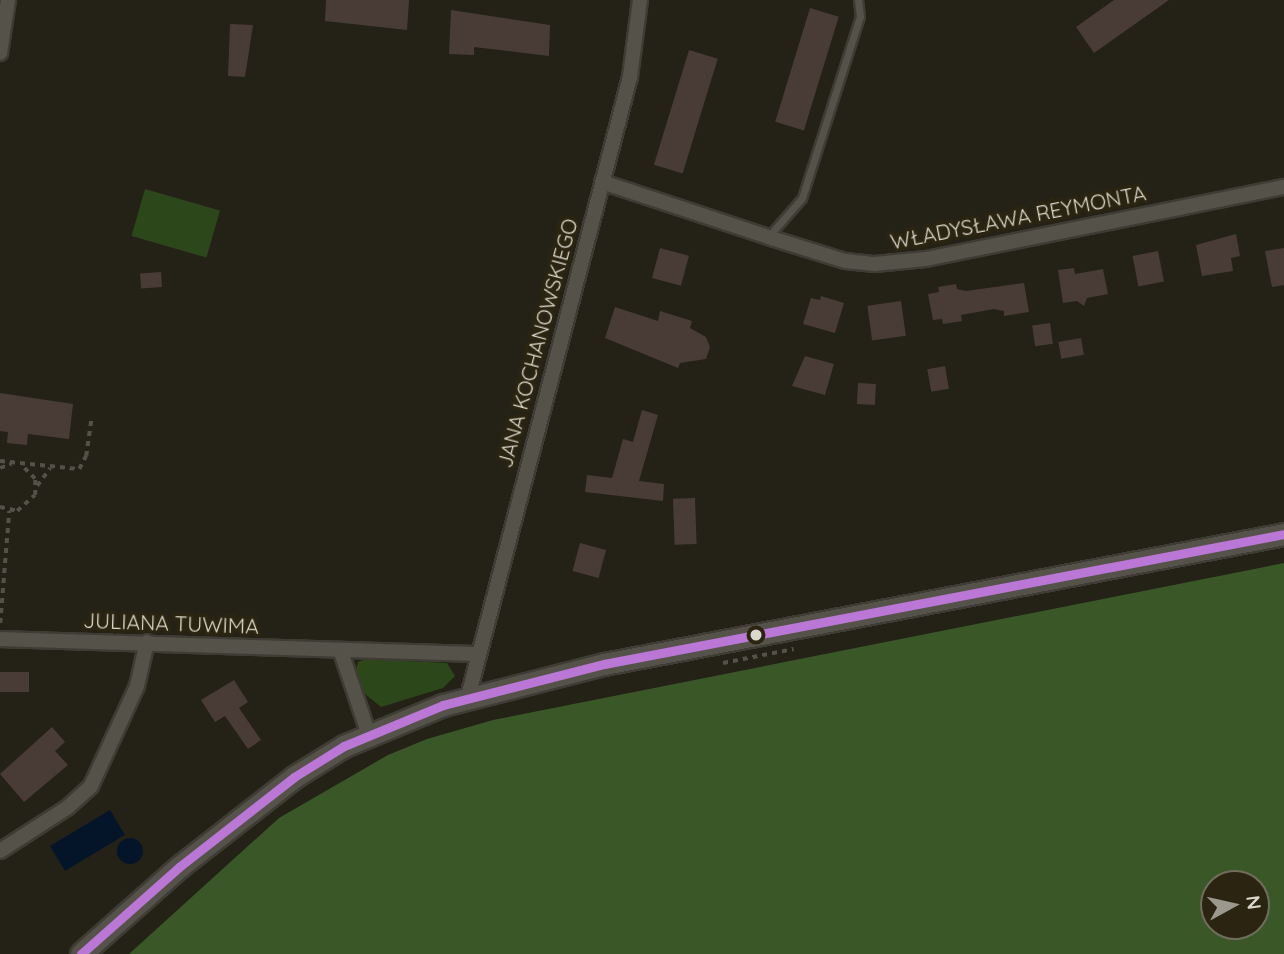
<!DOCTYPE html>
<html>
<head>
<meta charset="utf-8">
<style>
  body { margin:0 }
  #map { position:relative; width:1284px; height:954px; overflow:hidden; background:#242117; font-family:Quicksand,sans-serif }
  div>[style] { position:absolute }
  .green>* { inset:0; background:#2c4719; transform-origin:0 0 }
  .forest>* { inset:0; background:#3a5827 }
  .water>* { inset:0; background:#04152a; transform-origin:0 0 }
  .round { border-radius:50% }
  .building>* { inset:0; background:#493c37; transform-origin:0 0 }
  .path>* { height:3.5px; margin-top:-1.75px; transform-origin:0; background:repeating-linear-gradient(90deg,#54514a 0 5px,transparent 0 10px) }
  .roads { filter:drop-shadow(2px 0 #3e3c34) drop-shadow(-2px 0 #3e3c34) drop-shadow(0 2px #3e3c34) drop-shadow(0 -2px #3e3c34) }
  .lane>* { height:7px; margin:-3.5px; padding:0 3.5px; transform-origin:3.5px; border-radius:3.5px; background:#55524a }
  .street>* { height:14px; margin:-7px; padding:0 7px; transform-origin:7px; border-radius:7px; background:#55524a }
  .secondary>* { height:21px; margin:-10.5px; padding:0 10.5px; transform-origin:10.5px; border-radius:10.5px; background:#55524a }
  .bus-1>* { height:9px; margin:-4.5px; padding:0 4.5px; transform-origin:4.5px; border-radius:4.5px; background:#ba77d6 }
  .dots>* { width:19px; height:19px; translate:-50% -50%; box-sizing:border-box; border:4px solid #2a2411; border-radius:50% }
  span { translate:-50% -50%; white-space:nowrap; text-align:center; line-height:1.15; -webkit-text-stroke:7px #2a2411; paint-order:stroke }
  .street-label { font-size:21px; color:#dbd8cc }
  .north { position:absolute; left:1200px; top:870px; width:70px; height:70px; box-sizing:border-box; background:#2a2411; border:2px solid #716c5c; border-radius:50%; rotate:82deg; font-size:19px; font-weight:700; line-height:28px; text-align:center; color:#dbd8cc }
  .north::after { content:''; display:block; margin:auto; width:24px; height:32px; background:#9b988d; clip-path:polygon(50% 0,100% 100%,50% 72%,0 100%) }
</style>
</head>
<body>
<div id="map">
  <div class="green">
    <i style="left:145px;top:189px;width:78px;height:49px;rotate:16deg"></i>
    <i style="clip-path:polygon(366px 659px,447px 663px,455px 676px,443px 688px,381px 707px,365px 694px,356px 670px,358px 662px)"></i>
  </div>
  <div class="forest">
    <i style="clip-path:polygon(evenodd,1284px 563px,1284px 954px,129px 954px,279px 818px,388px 755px,427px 739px,493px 720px,1284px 563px,1214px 884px,1256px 884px,1256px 926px,1214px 926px,1214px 884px)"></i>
  </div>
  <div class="water">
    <i style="left:110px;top:810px;width:29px;height:70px;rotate:59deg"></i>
    <i class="round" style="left:117px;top:838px;width:26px;height:26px"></i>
  </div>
  <div class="building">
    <i style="clip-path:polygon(326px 0,409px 0,407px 30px,325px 21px)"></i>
    <i style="clip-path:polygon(1114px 0,1169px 0,1094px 53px,1076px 27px)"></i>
    <i style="left:810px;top:8px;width:30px;height:119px;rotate:17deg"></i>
    <i style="clip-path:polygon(451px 10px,550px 25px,549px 56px,474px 47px,474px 55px,449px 54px)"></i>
    <i style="clip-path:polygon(230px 24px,253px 25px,245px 77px,228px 76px)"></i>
    <i style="left:689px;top:50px;width:30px;height:120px;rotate:17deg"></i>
    <i style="clip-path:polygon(1236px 234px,1240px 256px,1231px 258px,1233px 271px,1202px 276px,1196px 245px)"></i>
    <i style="left:660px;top:248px;width:30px;height:31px;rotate:15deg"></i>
    <i style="clip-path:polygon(1284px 248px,1284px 285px,1272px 287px,1265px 251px)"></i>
    <i style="left:1158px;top:251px;width:31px;height:26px;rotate:79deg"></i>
    <i style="clip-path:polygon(1074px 268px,1075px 274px,1103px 269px,1108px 294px,1087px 298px,1084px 306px,1077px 301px,1063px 303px,1058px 270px)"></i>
    <i style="left:161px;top:272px;width:15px;height:21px;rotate:86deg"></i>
    <i style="clip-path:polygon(1024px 283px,1029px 312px,1004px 316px,1004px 311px,994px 309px,961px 315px,962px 321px,943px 324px,942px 319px,933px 320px,928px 294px,939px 292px,938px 287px,956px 284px,957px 289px,966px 291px)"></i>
    <i style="clip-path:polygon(821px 296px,844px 303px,835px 333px,803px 324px,811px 298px,820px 300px)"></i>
    <i style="left:901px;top:301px;width:35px;height:34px;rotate:82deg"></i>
    <i style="clip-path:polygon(615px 307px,658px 321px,660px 311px,692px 321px,690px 328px,706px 337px,710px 347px,706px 359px,680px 363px,678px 368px,605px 338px)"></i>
    <i style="left:1050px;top:323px;width:21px;height:18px;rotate:82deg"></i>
    <i style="left:1081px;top:338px;width:17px;height:23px;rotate:80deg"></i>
    <i style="clip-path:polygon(805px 356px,834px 364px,825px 395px,792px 386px)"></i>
    <i style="left:945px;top:366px;width:23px;height:18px;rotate:80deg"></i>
    <i style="left:858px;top:383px;width:18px;height:21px;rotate:3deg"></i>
    <i style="clip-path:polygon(0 393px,73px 404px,69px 439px,28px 434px,27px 445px,7px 443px,8px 432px,0 431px)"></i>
    <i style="clip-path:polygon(642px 410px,658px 415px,639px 481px,664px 484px,663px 501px,585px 492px,587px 475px,612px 478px,623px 439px,633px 442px)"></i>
    <i style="left:695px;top:498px;width:46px;height:22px;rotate:88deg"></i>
    <i style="left:580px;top:543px;width:27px;height:29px;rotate:15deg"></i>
    <i style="left:0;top:672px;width:29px;height:20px"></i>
    <i style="clip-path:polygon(234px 680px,248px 702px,239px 708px,261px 740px,248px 749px,225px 716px,215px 722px,201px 700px)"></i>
    <i style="clip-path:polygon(52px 727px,65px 742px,55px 751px,68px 765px,24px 802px,0 774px)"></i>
  </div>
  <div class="path">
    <i style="left:0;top:461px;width:79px;rotate:5.8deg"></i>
    <i style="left:79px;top:469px;width:15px;rotate:-62deg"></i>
    <i style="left:86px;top:456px;width:36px;rotate:-82deg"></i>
    <i style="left:0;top:468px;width:12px;rotate:-20deg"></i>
    <i style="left:37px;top:486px;width:22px;rotate:-54deg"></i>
    <i style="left:0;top:507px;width:17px;rotate:13deg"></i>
    <i style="left:17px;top:511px;width:24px;rotate:-42deg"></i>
    <i style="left:35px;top:495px;width:16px;rotate:-90deg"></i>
    <i style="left:35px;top:479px;width:18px;rotate:-135deg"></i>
    <i style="left:0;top:623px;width:112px;rotate:-85.4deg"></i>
    <i style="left:723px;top:663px;width:72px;rotate:-11.2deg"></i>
  </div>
  <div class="roads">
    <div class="lane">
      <i style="left:769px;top:236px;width:50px;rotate:-49deg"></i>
      <i style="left:802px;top:198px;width:191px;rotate:-72.3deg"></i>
      <i style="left:860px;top:16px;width:16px;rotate:-97deg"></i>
    </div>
    <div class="street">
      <i style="left:0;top:53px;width:54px;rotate:-81.4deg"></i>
      <i style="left:602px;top:182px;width:175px;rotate:18.3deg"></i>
      <i style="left:768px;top:237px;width:81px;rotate:17.3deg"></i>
      <i style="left:845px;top:261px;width:30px;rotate:6deg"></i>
      <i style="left:875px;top:264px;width:51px;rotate:-5.6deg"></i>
      <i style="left:926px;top:259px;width:365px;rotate:-11.4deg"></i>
      <i style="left:0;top:639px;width:477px;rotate:1.8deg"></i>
      <i style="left:341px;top:652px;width:88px;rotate:71.4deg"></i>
      <i style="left:468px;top:697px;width:641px;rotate:-75.36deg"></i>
      <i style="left:630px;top:77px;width:78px;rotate:-82.6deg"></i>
      <i style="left:0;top:851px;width:81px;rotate:-32.9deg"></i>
      <i style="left:68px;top:807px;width:31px;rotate:-42deg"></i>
      <i style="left:91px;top:786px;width:110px;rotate:-65.3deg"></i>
      <i style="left:137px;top:686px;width:45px;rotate:-77.2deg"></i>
    </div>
    <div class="secondary">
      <i style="left:81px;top:954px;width:131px;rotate:-41.6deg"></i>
      <i style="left:179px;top:867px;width:146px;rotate:-38deg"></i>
      <i style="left:294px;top:777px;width:59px;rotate:-31.8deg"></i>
      <i style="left:344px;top:746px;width:107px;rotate:-22.5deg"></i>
      <i style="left:443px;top:705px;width:166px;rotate:-14.3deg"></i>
      <i style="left:604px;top:664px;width:692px;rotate:-10.82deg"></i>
    </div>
  </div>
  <div class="bus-1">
    <i style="left:81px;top:954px;width:131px;rotate:-41.6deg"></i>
    <i style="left:179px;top:867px;width:146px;rotate:-38deg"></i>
    <i style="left:294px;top:777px;width:59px;rotate:-31.8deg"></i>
    <i style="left:344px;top:746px;width:107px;rotate:-22.5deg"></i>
    <i style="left:443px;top:705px;width:166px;rotate:-14.3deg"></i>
    <i style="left:604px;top:664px;width:692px;rotate:-10.82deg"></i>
  </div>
  <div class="dots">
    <i style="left:756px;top:635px;background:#dbd8cc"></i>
  </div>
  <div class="street-label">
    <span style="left:1018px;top:217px;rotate:-11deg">WŁADYSŁAWA REYMONTA</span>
    <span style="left:537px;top:343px;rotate:-75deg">JANA KOCHANOWSKIEGO</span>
    <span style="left:171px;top:623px;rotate:2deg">JULIANA TUWIMA</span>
  </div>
  <div class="north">N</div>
</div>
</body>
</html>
